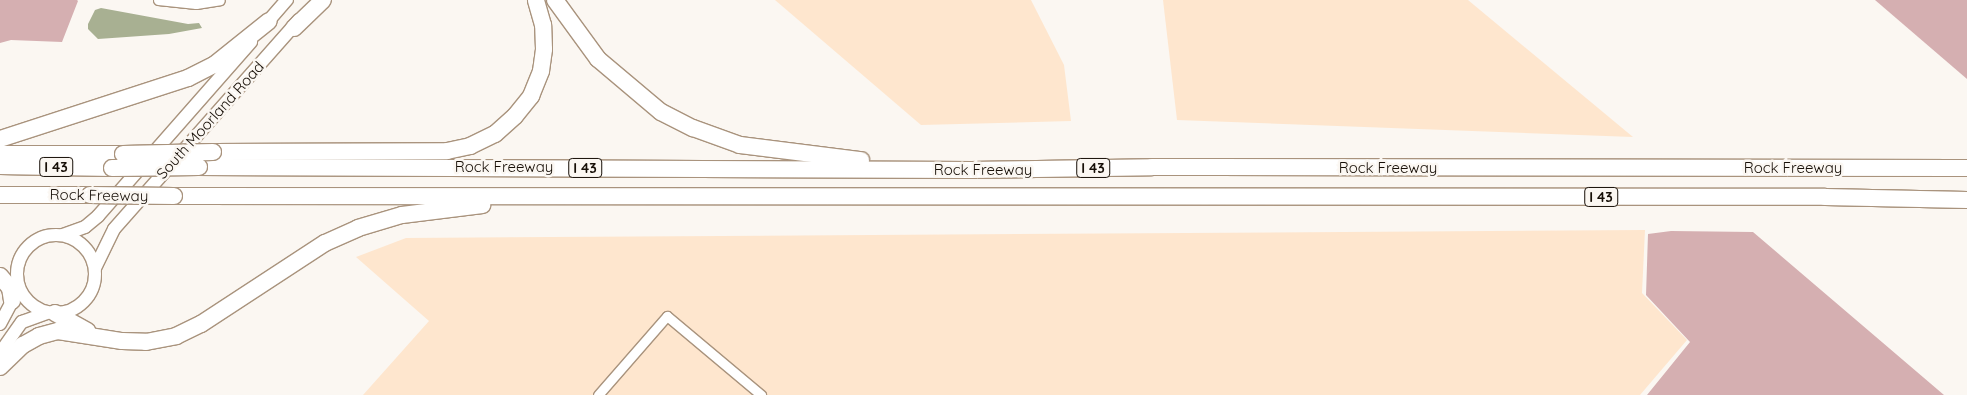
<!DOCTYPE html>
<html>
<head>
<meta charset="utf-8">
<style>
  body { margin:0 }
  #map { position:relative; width:1967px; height:395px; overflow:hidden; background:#fbf7f2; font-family:Quicksand,sans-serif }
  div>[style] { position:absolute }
  .built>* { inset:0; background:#fee6ce }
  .forest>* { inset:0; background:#d5afb1 }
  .water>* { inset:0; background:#a8b092 }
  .roads { filter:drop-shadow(1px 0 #a9937d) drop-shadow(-1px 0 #a9937d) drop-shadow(0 1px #a9937d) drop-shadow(0 -1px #a9937d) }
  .street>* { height:9px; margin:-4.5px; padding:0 4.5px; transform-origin:4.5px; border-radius:4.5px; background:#fff }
  .secondary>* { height:12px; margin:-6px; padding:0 6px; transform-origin:6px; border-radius:6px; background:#fff }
  .secondary>.ring { margin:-6px; padding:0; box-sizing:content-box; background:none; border:12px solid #fff; border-radius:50% }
  .highway>* { height:16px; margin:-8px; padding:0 8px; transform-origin:8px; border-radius:8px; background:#fff }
  .bridges { filter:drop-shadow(1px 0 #a9937d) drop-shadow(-1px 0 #a9937d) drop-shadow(0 1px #a9937d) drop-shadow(0 -1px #a9937d) }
  .highway-bridge>* { height:16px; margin:-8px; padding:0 8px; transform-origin:8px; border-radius:8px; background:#fff }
  span { translate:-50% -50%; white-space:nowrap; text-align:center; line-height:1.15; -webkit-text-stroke:5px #fbf7f2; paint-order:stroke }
  .shield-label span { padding:1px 4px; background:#fbf7f2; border:1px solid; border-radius:4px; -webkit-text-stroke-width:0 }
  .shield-label { font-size:14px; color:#170f07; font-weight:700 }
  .street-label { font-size:15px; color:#170f07 }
</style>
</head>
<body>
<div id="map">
  <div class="built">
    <i style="clip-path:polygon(775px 0,1031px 0,1064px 65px,1071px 121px,921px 125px)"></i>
    <i style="clip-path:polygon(1163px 0,1468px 0,1633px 137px,1177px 120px)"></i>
    <i style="clip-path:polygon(1645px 230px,1642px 293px,1687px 340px,1640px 395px,363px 395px,429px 321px,356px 257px,406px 238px)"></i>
  </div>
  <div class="forest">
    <i style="clip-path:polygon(0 0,77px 0,78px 1px,62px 42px,11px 40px,0 43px)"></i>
    <i style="clip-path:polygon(1875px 0,1967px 0,1967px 79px)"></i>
    <i style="clip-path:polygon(1671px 231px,1753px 232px,1944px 395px,1647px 395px,1690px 342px,1646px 295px,1648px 234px)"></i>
  </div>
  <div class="water">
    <i style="clip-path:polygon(101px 8px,188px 24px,199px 23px,202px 28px,169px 34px,98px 39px,88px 29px,88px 24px,95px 10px)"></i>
  </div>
  <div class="roads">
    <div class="street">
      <i style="left:158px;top:0;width:38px;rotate:6deg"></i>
      <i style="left:196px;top:4px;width:24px;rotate:-9deg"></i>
      <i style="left:598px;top:395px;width:105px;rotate:-48.9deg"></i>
      <i style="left:667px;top:316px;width:123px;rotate:40deg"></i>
    </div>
    <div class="secondary">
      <i style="left:264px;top:26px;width:35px;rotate:-49deg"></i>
      <i class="ring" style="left:17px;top:235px;width:66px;height:66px"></i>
      <i style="left:63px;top:235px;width:23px;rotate:-20deg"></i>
      <i style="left:85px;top:227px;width:17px;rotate:-40deg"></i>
      <i style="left:98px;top:216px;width:232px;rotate:-48.7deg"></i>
      <i style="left:95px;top:268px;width:43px;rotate:-64deg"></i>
      <i style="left:114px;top:229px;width:279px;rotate:-48.5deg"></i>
      <i style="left:0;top:324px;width:34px;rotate:-62deg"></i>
      <i style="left:0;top:353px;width:38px;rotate:-55deg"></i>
      <i style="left:22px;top:322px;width:27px;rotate:-20deg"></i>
    </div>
    <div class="highway">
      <i style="left:555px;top:0;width:73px;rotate:53.9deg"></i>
      <i style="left:598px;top:59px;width:82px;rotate:40.1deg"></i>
      <i style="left:661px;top:112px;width:36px;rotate:27deg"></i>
      <i style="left:693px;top:128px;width:50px;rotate:19.9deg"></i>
      <i style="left:740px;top:145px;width:122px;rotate:7.1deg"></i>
      <i style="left:294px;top:28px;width:40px;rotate:-44deg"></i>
      <i style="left:0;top:139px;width:198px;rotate:-18deg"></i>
      <i style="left:188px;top:78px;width:29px;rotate:-27deg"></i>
      <i style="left:214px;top:65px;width:70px;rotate:-38.7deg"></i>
      <i style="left:213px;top:152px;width:234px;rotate:-0.2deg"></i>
      <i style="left:447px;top:151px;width:24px;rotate:-12deg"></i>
      <i style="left:470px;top:146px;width:28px;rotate:-26deg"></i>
      <i style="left:495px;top:134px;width:27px;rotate:-42deg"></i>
      <i style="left:515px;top:116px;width:26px;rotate:-51deg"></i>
      <i style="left:531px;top:96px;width:27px;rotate:-68deg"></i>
      <i style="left:541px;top:71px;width:22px;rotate:-82deg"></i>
      <i style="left:544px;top:49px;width:24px;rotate:-92deg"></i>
      <i style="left:543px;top:25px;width:26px;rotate:-106deg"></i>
      <i style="left:0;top:154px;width:123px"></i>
      <i style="left:0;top:166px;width:112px;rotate:1deg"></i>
      <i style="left:199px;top:167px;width:772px;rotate:0.22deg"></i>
      <i style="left:971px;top:170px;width:181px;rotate:-0.9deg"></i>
      <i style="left:1152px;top:167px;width:815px;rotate:0.07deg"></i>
      <i style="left:0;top:195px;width:90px"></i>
      <i style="left:174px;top:196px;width:1651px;rotate:0.03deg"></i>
      <i style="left:1825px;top:197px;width:142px;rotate:1.2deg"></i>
      <i style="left:0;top:276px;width:16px;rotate:50deg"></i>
      <i style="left:10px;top:288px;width:13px;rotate:81deg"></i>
      <i style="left:55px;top:313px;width:37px;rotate:29deg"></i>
      <i style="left:0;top:367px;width:32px;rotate:-44deg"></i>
      <i style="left:23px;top:345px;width:18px;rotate:-29deg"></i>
      <i style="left:39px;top:336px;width:20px;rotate:-15deg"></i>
      <i style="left:58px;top:331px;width:65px;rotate:8.9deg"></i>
      <i style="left:122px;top:341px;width:24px;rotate:2deg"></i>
      <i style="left:146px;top:342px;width:31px;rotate:-11deg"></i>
      <i style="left:176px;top:336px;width:28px;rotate:-26deg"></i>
      <i style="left:201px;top:324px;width:148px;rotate:-33.2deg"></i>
      <i style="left:325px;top:243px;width:36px;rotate:-24deg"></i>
      <i style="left:358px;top:228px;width:46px;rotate:-16.5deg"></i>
      <i style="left:402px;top:215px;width:81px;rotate:-7.1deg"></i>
    </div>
  </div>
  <div class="bridges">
    <div class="highway-bridge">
      <i style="left:123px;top:154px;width:90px;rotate:-1.3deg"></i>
      <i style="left:112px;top:168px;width:87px;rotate:-0.7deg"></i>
      <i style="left:90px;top:195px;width:84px;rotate:0.7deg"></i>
    </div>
  </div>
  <div class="shield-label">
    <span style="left:56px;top:167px">I 43</span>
    <span style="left:585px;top:168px">I 43</span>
    <span style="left:1093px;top:168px">I 43</span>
    <span style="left:1601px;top:197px">I 43</span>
  </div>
  <div class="street-label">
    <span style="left:210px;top:120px;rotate:-48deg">South Moorland Road</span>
    <span style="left:504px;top:167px">Rock Freeway</span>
    <span style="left:1388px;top:168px">Rock Freeway</span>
    <span style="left:1793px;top:168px">Rock Freeway</span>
    <span style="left:983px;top:170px">Rock Freeway</span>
    <span style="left:99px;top:195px;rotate:1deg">Rock Freeway</span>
  </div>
</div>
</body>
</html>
